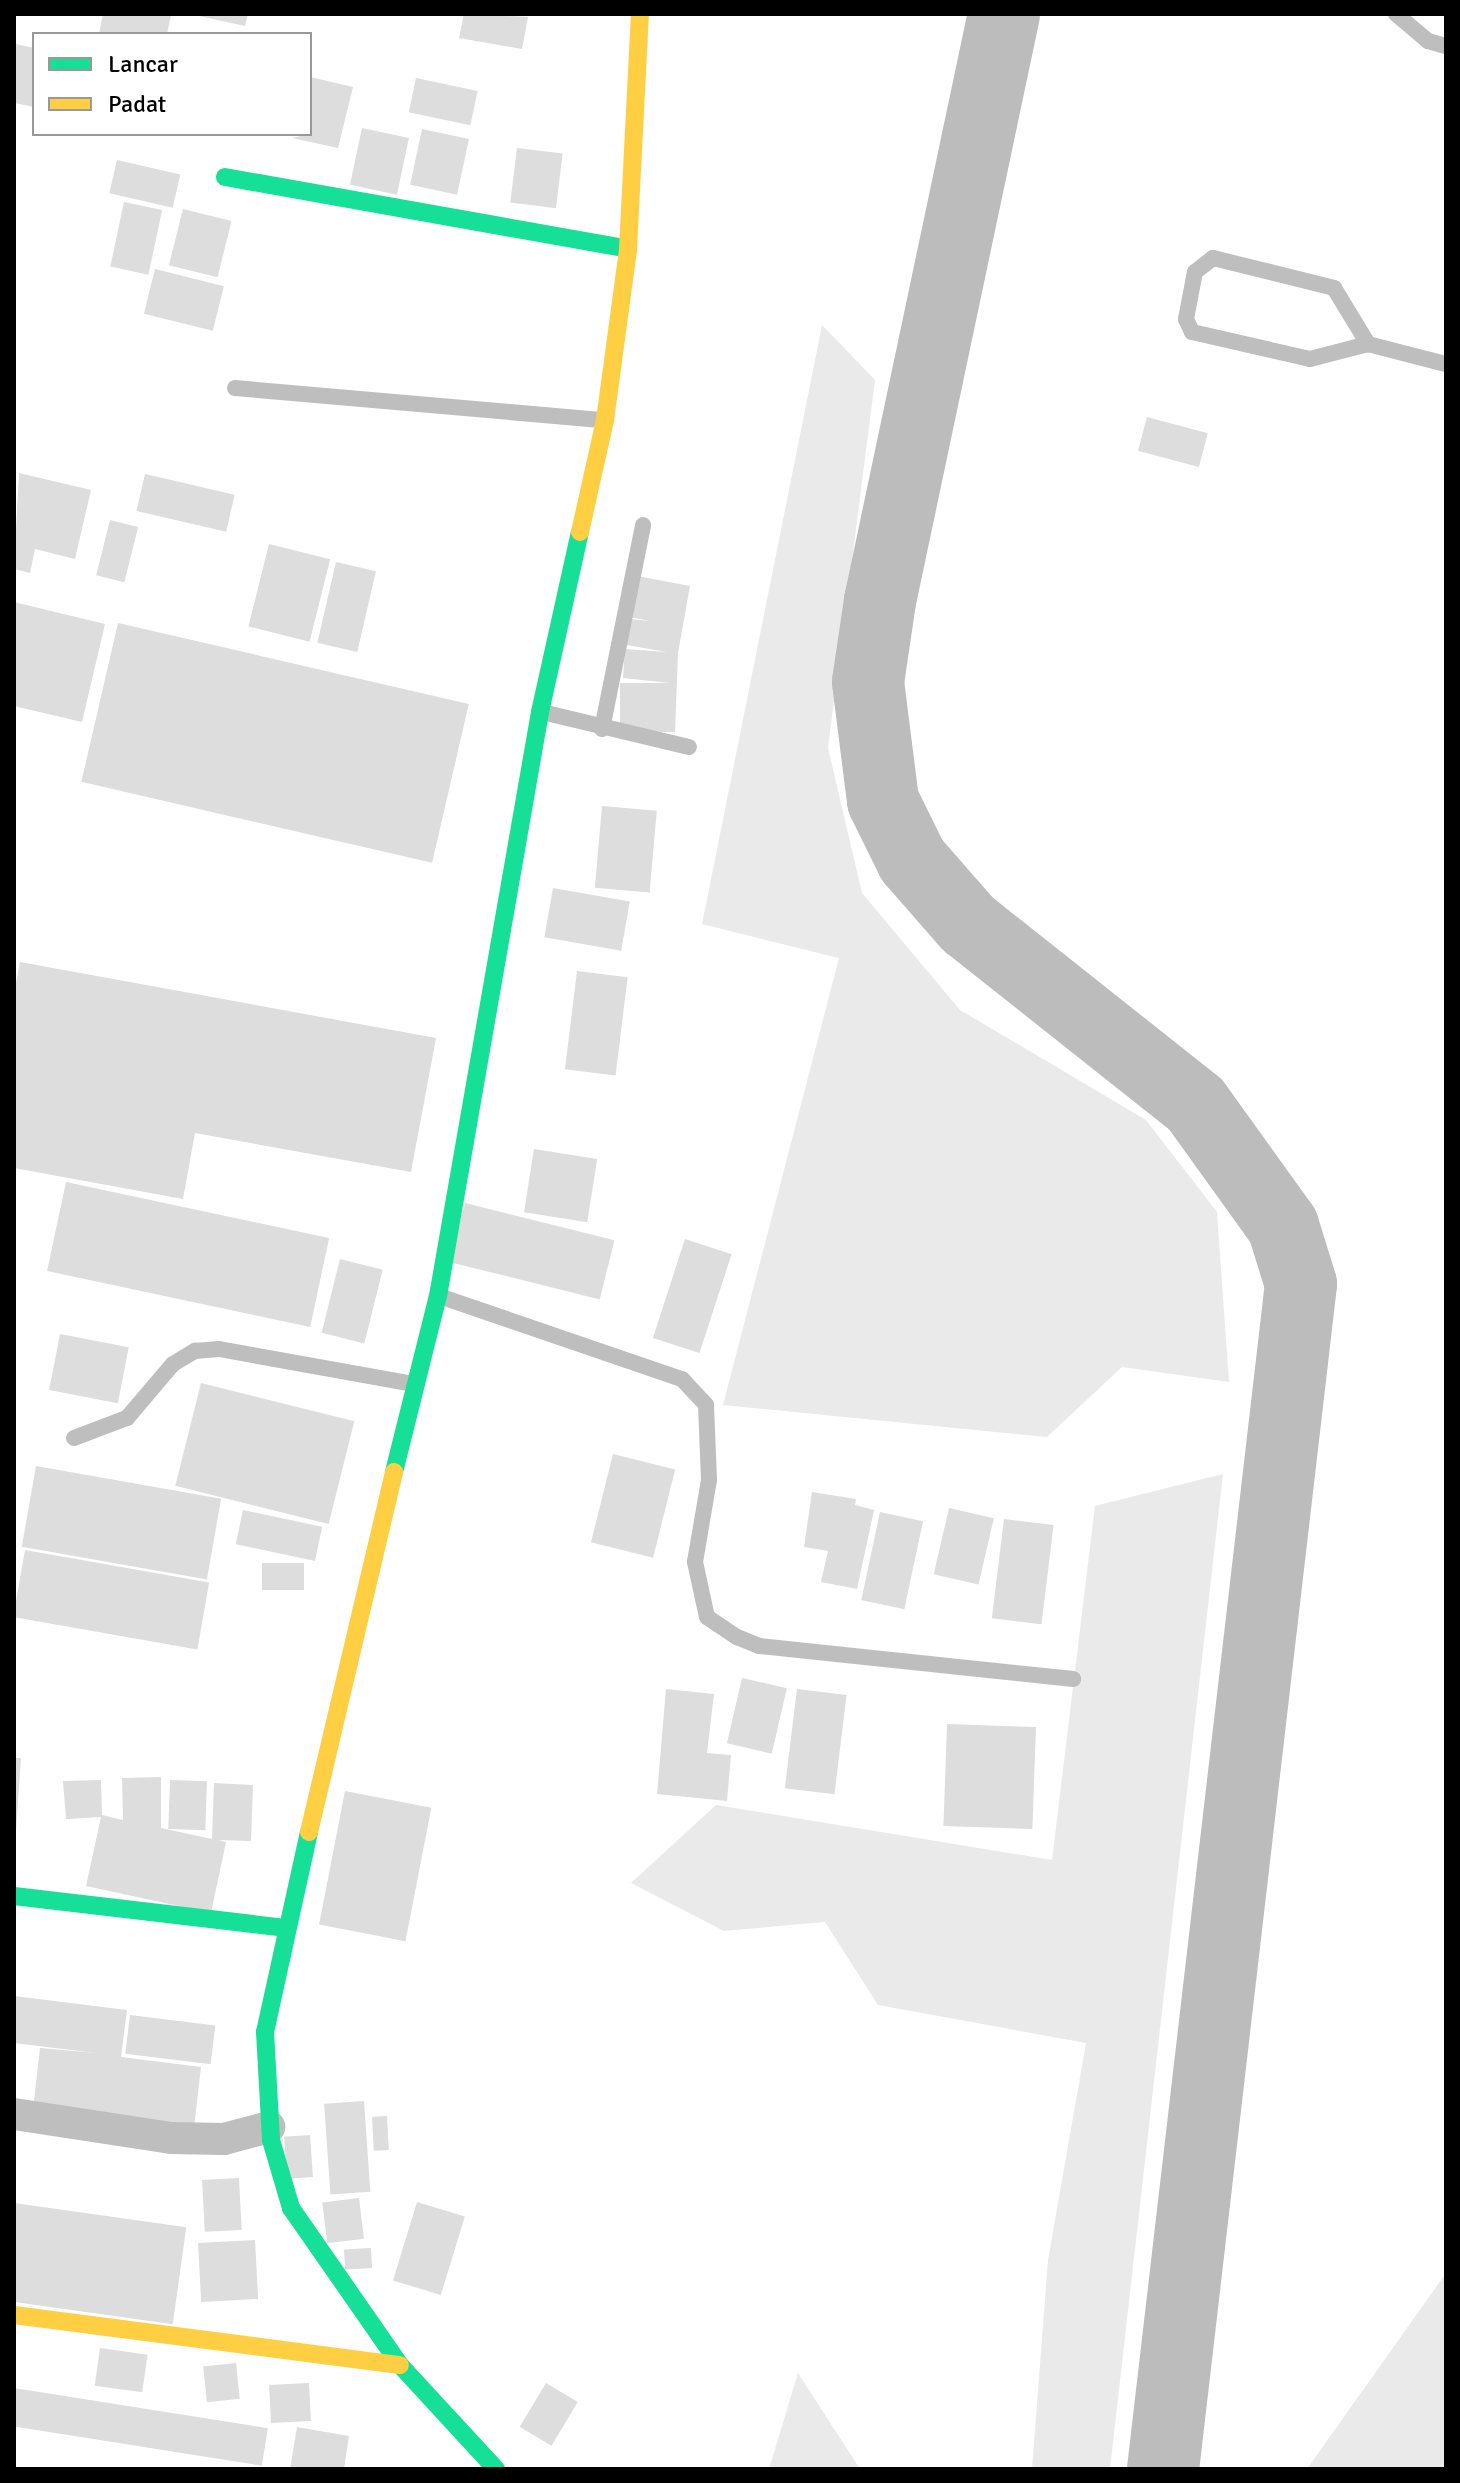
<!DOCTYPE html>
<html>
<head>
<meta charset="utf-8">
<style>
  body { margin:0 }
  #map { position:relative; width:1460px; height:2483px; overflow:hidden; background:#fff; font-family:Signika,sans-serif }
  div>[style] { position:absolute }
  .green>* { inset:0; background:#eaeaea }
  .river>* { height:72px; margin:-36px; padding:0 36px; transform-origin:36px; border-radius:36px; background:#bcbcbc }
  .building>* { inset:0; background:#ddd; transform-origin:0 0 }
  .lane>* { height:16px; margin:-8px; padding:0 8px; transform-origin:8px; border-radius:8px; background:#bebebe }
  .street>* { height:32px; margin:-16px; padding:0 16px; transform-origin:16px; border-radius:16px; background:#bebebe }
  .fast>* { height:18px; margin:-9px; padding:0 9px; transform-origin:9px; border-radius:9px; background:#16e098 }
  .slow>* { height:18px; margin:-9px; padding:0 9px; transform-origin:9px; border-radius:9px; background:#ffcf43 }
  span { translate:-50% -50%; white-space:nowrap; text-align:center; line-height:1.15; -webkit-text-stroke:6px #fff; paint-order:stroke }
  .frame { position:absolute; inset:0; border:16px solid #000; pointer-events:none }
  .legend { position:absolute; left:32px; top:32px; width:280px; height:104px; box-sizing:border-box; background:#fff; border:2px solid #999; margin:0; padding:10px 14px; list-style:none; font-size:24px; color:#000 }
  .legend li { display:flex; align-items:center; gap:16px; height:40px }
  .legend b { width:40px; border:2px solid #999 }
</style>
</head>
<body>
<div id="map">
  <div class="green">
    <i style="clip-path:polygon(822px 325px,875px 380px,828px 748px,862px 893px,960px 1010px,1146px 1120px,1217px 1212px,1229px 1382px,1122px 1367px,1047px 1437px,723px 1405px,839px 958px,702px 924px)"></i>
    <i style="clip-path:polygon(1223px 1474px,1110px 2469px,1032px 2469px,1048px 2260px,1086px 2043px,878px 2005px,825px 1922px,724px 1931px,631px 1883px,716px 1805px,1052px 1860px,1095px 1506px)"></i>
    <i style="clip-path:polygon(1446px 2273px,1446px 2469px,1307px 2469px)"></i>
    <i style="clip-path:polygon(798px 2373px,860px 2469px,769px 2469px)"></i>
  </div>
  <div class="river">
    <i style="left:1004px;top:14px;width:600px;rotate:101.93deg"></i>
    <i style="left:880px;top:601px;width:82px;rotate:98.4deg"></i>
    <i style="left:868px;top:682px;width:120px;rotate:82.8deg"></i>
    <i style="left:883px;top:801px;width:66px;rotate:63.8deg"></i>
    <i style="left:912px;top:860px;width:85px;rotate:48.8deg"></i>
    <i style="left:968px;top:924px;width:291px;rotate:38.4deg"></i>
    <i style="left:1196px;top:1105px;width:149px;rotate:54.3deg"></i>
    <i style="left:1283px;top:1226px;width:61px;rotate:72.8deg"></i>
    <i style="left:1301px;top:1284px;width:1193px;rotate:96.64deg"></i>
  </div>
  <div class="building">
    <i style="clip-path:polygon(103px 14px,166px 14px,171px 15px,167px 34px,99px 34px)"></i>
    <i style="clip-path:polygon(190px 14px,248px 14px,245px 26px)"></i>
    <i style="clip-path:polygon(464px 14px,528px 17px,522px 49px,459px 38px)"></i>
    <i style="clip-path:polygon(16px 44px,34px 48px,34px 107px,14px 103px)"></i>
    <i style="clip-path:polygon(310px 77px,353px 87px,338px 148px,292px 138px,310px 134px)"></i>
    <i style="left:416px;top:78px;width:63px;height:35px;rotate:12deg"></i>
    <i style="left:362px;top:128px;width:48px;height:58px;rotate:12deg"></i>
    <i style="left:422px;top:129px;width:48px;height:57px;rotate:12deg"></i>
    <i style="left:517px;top:148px;width:46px;height:55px;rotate:7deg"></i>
    <i style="left:117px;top:160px;width:65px;height:34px;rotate:13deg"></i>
    <i style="left:124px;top:202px;width:39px;height:66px;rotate:12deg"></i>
    <i style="left:183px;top:209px;width:50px;height:58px;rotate:14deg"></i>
    <i style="left:155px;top:269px;width:71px;height:46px;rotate:14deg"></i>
    <i style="left:1147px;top:417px;width:63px;height:35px;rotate:15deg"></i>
    <i style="clip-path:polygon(19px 473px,91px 490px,75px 559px,35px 549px,30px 573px,14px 569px)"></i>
    <i style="left:145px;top:474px;width:92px;height:38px;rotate:13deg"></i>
    <i style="left:110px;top:520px;width:29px;height:57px;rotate:14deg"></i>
    <i style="left:269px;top:544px;width:63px;height:85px;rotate:14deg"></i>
    <i style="left:336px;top:562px;width:41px;height:83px;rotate:13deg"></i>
    <i style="clip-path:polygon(637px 576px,690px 586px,678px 653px,675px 732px,620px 732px,620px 683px,670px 683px,623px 678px,625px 649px,667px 652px,626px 645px,630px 619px,650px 621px,629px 617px)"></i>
    <i style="clip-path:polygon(14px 602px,105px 624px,82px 722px,14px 706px)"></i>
    <i style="left:118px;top:623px;width:360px;height:163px;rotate:13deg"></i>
    <i style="left:602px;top:806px;width:55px;height:82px;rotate:5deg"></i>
    <i style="left:553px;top:888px;width:78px;height:50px;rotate:10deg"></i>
    <i style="clip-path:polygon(20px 962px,436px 1038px,411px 1172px,195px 1133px,183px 1199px,14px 1168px,14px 993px)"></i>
    <i style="left:577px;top:971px;width:51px;height:99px;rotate:7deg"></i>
    <i style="left:534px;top:1149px;width:64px;height:64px;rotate:9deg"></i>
    <i style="left:66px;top:1182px;width:269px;height:91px;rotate:12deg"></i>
    <i style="left:465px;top:1203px;width:154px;height:61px;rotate:14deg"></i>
    <i style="left:685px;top:1239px;width:49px;height:104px;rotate:18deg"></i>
    <i style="left:340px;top:1259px;width:44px;height:76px;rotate:14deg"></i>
    <i style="left:60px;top:1334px;width:70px;height:57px;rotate:11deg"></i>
    <i style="left:201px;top:1383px;width:158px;height:106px;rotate:14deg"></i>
    <i style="left:613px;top:1454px;width:64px;height:91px;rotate:14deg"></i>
    <i style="left:36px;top:1466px;width:188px;height:82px;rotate:10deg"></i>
    <i style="clip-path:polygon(812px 1492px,856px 1499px,855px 1505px,874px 1510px,857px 1589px,821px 1582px,828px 1551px,804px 1547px)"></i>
    <i style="left:949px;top:1508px;width:46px;height:68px;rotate:13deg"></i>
    <i style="left:243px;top:1510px;width:81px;height:35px;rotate:12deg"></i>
    <i style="left:880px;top:1512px;width:44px;height:90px;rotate:12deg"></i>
    <i style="left:1004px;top:1519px;width:50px;height:100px;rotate:7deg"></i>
    <i style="left:25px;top:1550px;width:187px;height:68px;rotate:10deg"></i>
    <i style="left:262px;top:1563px;width:42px;height:27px"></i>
    <i style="left:742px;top:1678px;width:46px;height:67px;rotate:13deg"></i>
    <i style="clip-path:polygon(666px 1689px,714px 1694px,707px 1753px,731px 1755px,727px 1801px,657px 1794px)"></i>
    <i style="left:797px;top:1689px;width:50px;height:100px;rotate:7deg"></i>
    <i style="left:947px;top:1724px;width:89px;height:102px;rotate:2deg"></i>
    <i style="clip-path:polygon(14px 1758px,21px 1758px,16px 1830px,14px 1830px)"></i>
    <i style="clip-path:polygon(161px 1777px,161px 1828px,212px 1839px,214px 1783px,253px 1785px,251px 1841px,218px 1840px,226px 1842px,211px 1913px,86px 1886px,101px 1817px,66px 1819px,63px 1781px,101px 1780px,102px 1815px,123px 1820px,122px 1778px)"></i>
    <i style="left:170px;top:1780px;width:37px;height:49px;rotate:2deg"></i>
    <i style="left:345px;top:1791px;width:88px;height:136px;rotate:11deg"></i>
    <i style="clip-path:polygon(14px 1996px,127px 2010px,121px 2057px,201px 2067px,194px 2128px,33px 2109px,40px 2048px,96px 2053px,14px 2043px)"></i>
    <i style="left:130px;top:2015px;width:86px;height:39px;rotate:7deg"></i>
    <i style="left:364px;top:2101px;width:91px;height:40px;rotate:86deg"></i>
    <i style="left:387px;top:2116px;width:34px;height:15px;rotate:87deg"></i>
    <i style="left:310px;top:2135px;width:42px;height:26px;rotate:86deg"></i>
    <i style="left:239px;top:2178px;width:52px;height:37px;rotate:87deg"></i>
    <i style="left:359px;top:2198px;width:41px;height:37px;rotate:83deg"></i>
    <i style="left:417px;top:2202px;width:50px;height:82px;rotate:17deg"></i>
    <i style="left:14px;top:2203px;width:174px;height:98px;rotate:8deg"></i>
    <i style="left:255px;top:2240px;width:59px;height:57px;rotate:87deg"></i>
    <i style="left:371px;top:2248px;width:20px;height:27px;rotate:87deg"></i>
    <i style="left:100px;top:2348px;width:48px;height:38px;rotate:8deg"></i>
    <i style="left:236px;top:2363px;width:36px;height:33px;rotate:84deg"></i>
    <i style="left:309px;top:2383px;width:38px;height:40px;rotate:87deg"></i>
    <i style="left:546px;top:2383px;width:37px;height:51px;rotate:31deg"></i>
    <i style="left:14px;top:2388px;width:257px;height:38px;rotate:9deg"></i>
    <i style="clip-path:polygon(297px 2427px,349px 2436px,344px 2469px,290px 2469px)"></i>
  </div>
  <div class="lane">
    <i style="left:1396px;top:14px;width:42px;rotate:40.2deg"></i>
    <i style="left:1428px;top:41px;width:19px;rotate:16deg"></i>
    <i style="left:1213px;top:258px;width:125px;rotate:13.9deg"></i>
    <i style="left:1334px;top:288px;width:66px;rotate:58.7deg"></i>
    <i style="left:1368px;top:344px;width:60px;rotate:165.5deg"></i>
    <i style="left:1310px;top:359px;width:121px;rotate:-167.1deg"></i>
    <i style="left:1192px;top:332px;width:14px;rotate:-115deg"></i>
    <i style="left:1186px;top:319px;width:48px;rotate:-79.2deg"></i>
    <i style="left:1195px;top:272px;width:23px;rotate:-38deg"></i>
    <i style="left:1368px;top:344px;width:81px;rotate:14.4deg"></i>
    <i style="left:235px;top:388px;width:370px;rotate:5deg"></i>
    <i style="left:542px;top:712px;width:151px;rotate:13.4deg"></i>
    <i style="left:602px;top:729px;width:208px;rotate:-78.6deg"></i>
    <i style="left:439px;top:1296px;width:257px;rotate:18.9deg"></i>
    <i style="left:682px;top:1379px;width:35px;rotate:47deg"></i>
    <i style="left:706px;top:1405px;width:75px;rotate:87.7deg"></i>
    <i style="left:709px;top:1480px;width:83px;rotate:99.7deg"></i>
    <i style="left:695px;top:1562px;width:56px;rotate:77.7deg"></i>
    <i style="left:707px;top:1617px;width:36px;rotate:34deg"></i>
    <i style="left:737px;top:1637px;width:24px;rotate:22deg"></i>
    <i style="left:759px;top:1646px;width:316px;rotate:6deg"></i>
    <i style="left:74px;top:1438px;width:57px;rotate:-20.7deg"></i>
    <i style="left:127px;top:1418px;width:71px;rotate:-49.6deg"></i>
    <i style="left:173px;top:1364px;width:26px;rotate:-31deg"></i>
    <i style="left:195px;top:1351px;width:24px;rotate:-5deg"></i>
    <i style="left:219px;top:1349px;width:197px;rotate:10.2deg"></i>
  </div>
  <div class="street">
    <i style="left:14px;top:2114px;width:159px;rotate:8.7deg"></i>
    <i style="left:171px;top:2138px;width:53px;rotate:1.1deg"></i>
    <i style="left:224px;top:2139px;width:47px;rotate:-14.9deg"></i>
  </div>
  <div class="fast">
    <i style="left:225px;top:177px;width:409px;rotate:10.1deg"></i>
    <i style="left:394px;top:1472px;width:181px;rotate:-76deg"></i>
    <i style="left:438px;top:1296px;width:593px;rotate:-80.09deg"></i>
    <i style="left:540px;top:712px;width:184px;rotate:-77.5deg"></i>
    <i style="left:309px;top:1832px;width:205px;rotate:102.4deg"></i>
    <i style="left:265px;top:2032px;width:108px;rotate:86.8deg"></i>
    <i style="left:271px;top:2140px;width:71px;rotate:73.6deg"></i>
    <i style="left:291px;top:2208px;width:191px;rotate:55.2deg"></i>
    <i style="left:400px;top:2365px;width:142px;rotate:47.3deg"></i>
    <i style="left:14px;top:1896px;width:273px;rotate:6.7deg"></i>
  </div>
  <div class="slow">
    <i style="left:580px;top:532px;width:115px;rotate:-77.4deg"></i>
    <i style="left:605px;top:420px;width:173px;rotate:-82.3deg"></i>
    <i style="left:628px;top:249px;width:235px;rotate:-87.1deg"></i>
    <i style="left:309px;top:1832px;width:370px;rotate:-76.7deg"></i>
    <i style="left:14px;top:2315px;width:389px;rotate:7.4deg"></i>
  </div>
  <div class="frame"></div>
  <ul class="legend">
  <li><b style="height:10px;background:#16e098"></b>Lancar</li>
  <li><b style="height:10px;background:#ffcf43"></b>Padat</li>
  </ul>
</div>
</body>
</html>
